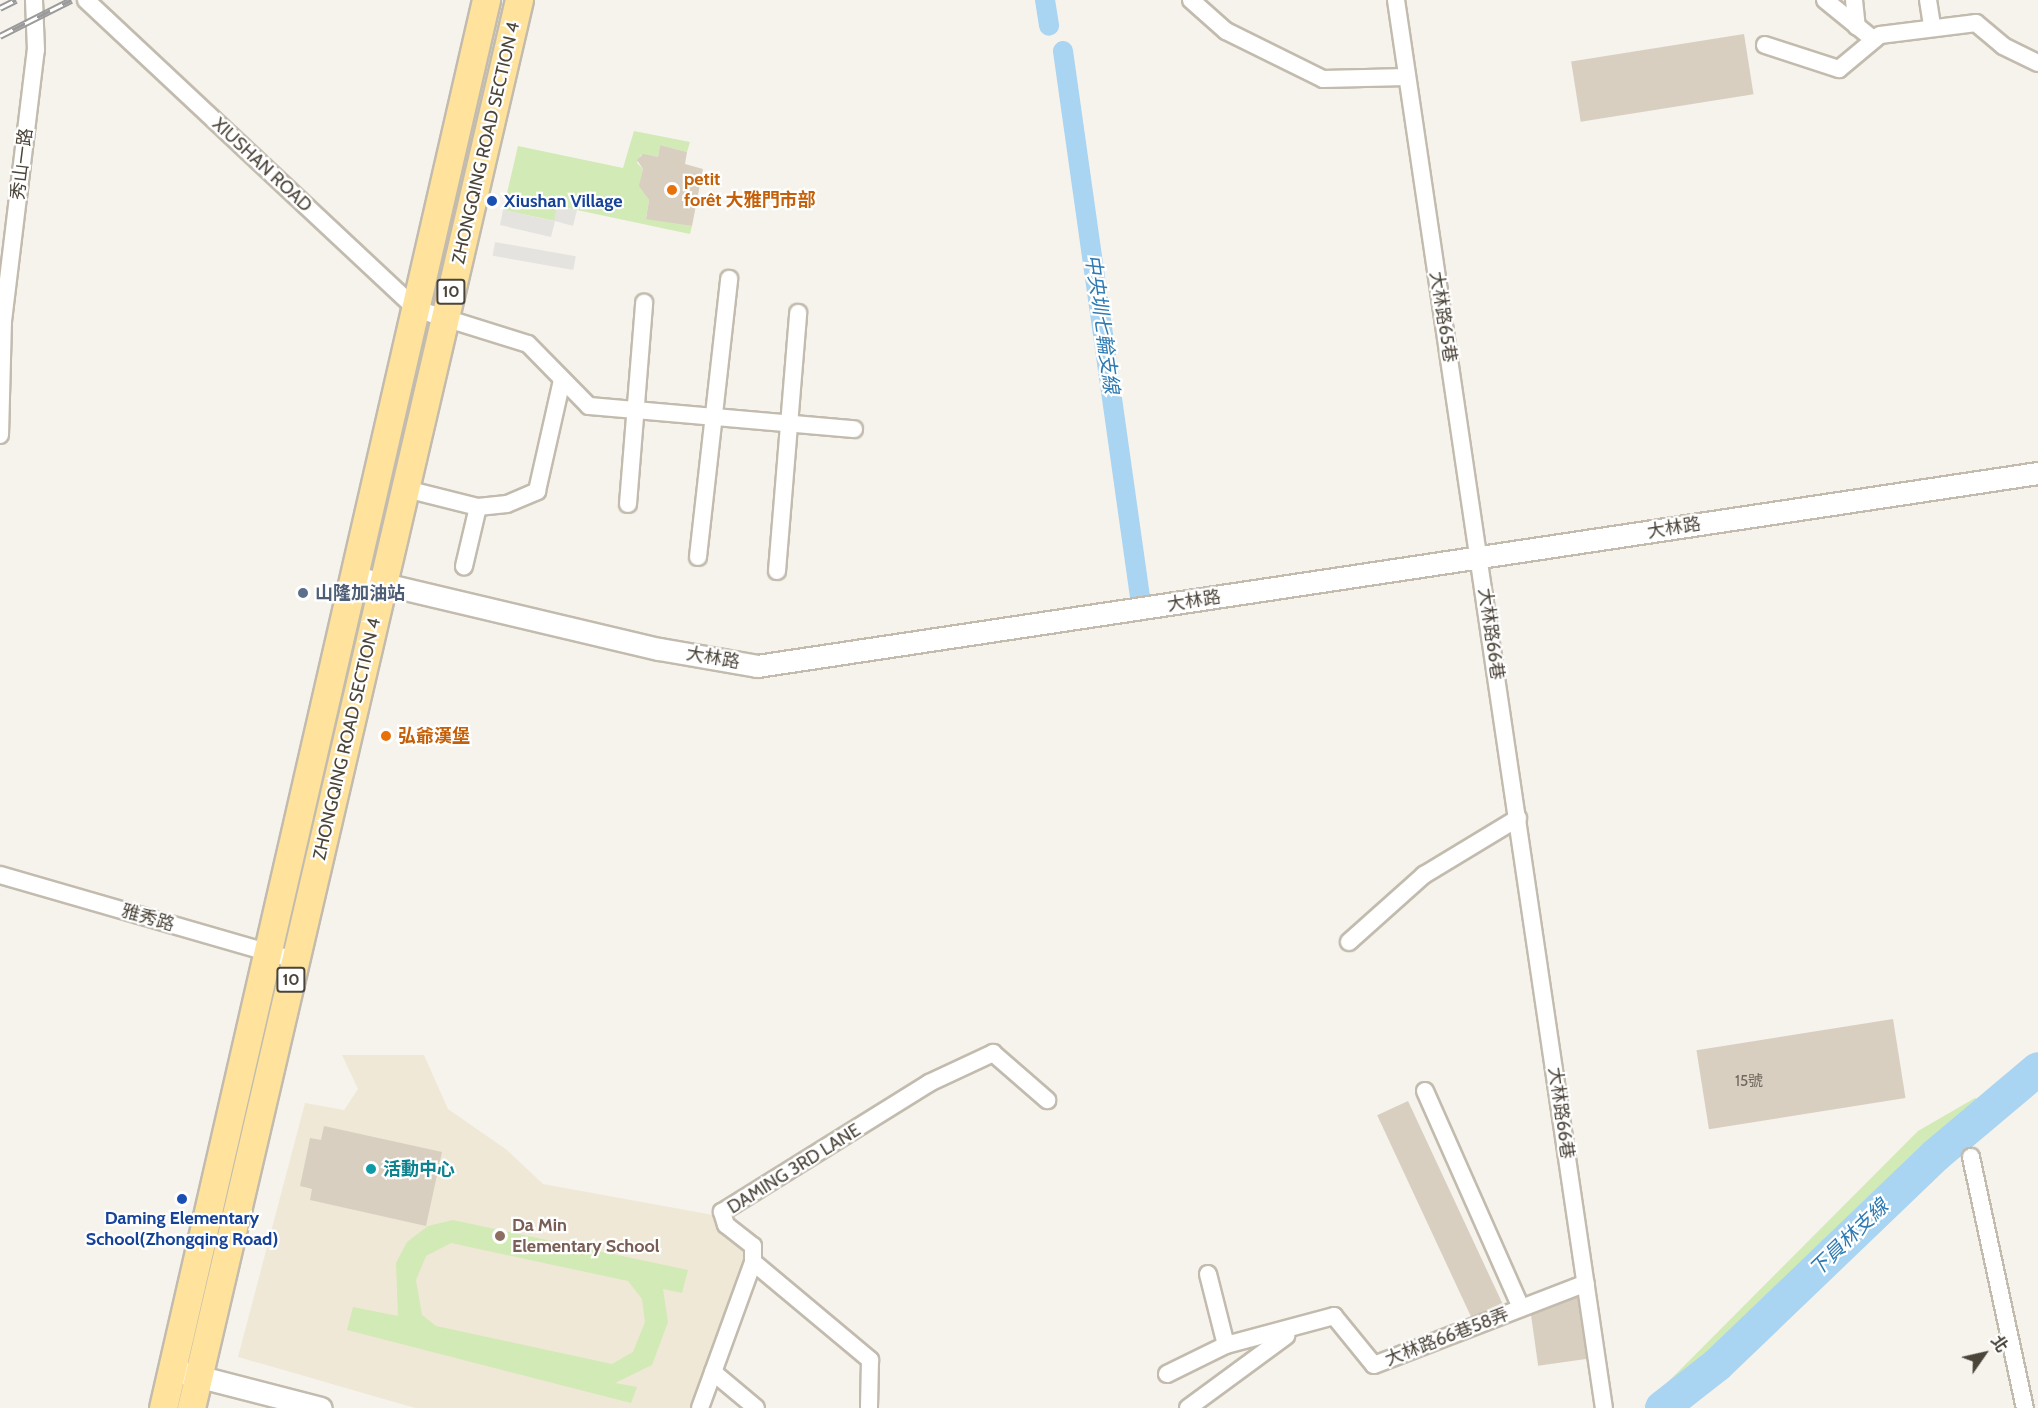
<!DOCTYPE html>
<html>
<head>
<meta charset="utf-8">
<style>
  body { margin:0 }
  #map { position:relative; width:2038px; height:1408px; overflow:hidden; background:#f6f3ec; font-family:Cabin,"Noto Sans TC",sans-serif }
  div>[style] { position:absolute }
  .education>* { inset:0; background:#efe8d6 }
  .green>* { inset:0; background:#d2eab5 }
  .parking>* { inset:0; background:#e5e3e0; transform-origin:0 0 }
  .canal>* { height:20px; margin:-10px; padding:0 10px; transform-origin:10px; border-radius:10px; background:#a9d4f2 }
  .river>* { height:34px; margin:-17px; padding:0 17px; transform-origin:17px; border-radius:17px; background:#a9d4f2 }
  .building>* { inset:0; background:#d8cfc1; transform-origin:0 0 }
  .roads { filter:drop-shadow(2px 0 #c2bbae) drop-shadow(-2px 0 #c2bbae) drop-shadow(0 2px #c2bbae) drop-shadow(0 -2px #c2bbae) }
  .minor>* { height:16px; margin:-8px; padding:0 8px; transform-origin:8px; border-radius:8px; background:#fff }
  .tertiary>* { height:21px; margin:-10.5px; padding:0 10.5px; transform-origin:10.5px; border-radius:10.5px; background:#fff }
  .primary>* { height:27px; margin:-13.5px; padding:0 13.5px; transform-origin:13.5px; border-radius:13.5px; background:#ffe39c }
  .rail>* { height:7px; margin-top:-3.5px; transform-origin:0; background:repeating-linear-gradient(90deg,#fff 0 14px,#9a9a9a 0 28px); box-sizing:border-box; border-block:2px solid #9a9a9a }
  .dots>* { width:16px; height:16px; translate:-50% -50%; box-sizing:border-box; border:3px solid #fff; border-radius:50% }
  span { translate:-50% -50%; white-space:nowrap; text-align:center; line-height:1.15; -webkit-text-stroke:4.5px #fff; paint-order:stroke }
  .number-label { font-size:15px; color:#6e675b }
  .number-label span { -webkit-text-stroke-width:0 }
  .shield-label span { padding:2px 4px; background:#fff; border:2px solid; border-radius:4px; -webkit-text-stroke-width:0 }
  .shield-label { font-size:16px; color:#4b4439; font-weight:700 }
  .street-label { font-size:18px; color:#4b4439 }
  .food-label { font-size:18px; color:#c56008; font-weight:700 }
  .left { translate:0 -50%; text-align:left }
  .transit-label { font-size:18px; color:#164399; font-weight:700 }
  .service-label { font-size:18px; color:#4e5e75; font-weight:700 }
  .culture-label { font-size:18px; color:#0d838f; font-weight:700 }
  .education-label { font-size:18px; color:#785e54; font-weight:700 }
  .water-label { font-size:20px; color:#2e7ab2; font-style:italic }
  .north { position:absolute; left:1954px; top:1324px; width:60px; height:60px; -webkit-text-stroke:4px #fff; paint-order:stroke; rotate:56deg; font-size:16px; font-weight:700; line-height:24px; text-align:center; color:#4b4439 }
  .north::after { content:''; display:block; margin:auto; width:21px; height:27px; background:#4b4439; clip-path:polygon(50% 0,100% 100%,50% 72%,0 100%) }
</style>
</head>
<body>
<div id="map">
  <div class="education">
    <i style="clip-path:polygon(342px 1055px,424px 1055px,448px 1109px,507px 1150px,543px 1184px,713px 1215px,747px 1256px,693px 1408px,415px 1408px,238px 1357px,305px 1103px,344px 1110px,358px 1089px)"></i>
  </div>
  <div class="green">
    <i style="clip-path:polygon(634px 131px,690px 142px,687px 152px,660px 145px,658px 157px,641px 155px,637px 163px,643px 169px,640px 186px,649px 200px,646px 218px,692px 226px,690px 234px,558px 206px,555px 221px,503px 210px,518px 146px,623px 168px)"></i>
    <i style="clip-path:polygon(1975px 1098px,1983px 1102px,1757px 1319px,1642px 1408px,1918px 1131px)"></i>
    <i style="clip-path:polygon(evenodd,453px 1220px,688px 1270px,682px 1293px,663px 1289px,668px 1322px,652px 1365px,615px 1383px,637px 1387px,631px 1403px,347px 1330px,353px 1307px,398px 1316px,396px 1263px,407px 1242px,428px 1226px,453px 1220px,451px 1243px,628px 1281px,642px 1299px,645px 1322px,633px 1352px,612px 1364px,436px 1326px,422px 1315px,416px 1280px,426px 1256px,451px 1243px)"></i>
  </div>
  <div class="parking">
    <i style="clip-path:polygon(557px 206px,577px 210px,573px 226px,555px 221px,551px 237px,500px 225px,503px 210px,554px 221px)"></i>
    <i style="left:495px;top:242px;width:82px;height:14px;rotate:10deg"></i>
  </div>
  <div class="canal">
    <i style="left:1045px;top:0;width:26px;rotate:81deg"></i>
    <i style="left:1063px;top:51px;width:551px;rotate:81.97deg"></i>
  </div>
  <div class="river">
    <i style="left:1662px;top:1408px;width:70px;rotate:-38deg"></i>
    <i style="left:1717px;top:1365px;width:303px;rotate:-43.8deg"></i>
    <i style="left:1936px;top:1155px;width:133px;rotate:-40.1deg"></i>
  </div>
  <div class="building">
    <i style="left:1744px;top:34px;width:61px;height:175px;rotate:81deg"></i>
    <i style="clip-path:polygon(660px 145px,687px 152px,685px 164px,703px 169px,692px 226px,646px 219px,649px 200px,639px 186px,643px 169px,637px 160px,643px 154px,658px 157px)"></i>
    <i style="left:1893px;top:1019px;width:80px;height:199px;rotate:81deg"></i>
    <i style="left:1408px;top:1101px;width:223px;height:34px;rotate:65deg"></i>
    <i style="clip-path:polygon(324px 1126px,442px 1152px,426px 1226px,310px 1200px,312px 1189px,300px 1186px,310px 1138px,321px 1140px)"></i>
    <i style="left:1581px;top:1297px;width:62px;height:52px;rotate:82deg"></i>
  </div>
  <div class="roads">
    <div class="minor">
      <i style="left:86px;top:0;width:452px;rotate:43.1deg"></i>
      <i style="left:416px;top:309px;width:117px;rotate:17.4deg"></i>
      <i style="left:528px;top:344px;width:87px;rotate:45.5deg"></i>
      <i style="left:589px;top:406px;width:266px;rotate:5deg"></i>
      <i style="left:1191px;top:0;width:47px;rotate:41.5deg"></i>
      <i style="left:1226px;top:31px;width:108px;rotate:26.3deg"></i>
      <i style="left:1323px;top:79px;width:84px;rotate:-1.4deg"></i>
      <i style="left:1396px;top:0;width:1423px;rotate:81.6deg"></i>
      <i style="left:1825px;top:0;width:63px;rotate:39.2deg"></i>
      <i style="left:1854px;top:0;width:27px;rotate:84deg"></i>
      <i style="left:1928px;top:0;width:26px;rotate:81deg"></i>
      <i style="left:1765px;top:45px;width:78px;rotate:18deg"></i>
      <i style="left:1839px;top:69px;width:53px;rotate:-39.7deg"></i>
      <i style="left:1880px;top:35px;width:97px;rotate:-7.1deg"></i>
      <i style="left:1976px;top:23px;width:35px;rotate:40deg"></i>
      <i style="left:2003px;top:46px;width:39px;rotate:26deg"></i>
      <i style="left:0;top:435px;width:114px;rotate:-88.5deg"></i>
      <i style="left:3px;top:321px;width:273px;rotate:-83.1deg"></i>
      <i style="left:36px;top:50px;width:50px;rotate:-92.3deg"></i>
      <i style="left:406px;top:489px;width:74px;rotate:14deg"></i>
      <i style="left:478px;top:507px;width:61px;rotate:103.3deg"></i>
      <i style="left:628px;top:504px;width:202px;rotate:-85.4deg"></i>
      <i style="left:478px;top:507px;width:29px;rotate:-6deg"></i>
      <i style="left:507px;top:504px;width:33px;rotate:-23deg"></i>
      <i style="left:537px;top:491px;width:114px;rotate:-77.3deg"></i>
      <i style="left:698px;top:557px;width:280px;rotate:-83.6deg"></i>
      <i style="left:777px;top:571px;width:259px;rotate:-85.3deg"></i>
      <i style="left:0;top:875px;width:307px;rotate:16.1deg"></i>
      <i style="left:1349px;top:942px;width:101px;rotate:-41.8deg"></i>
      <i style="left:1424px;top:875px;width:110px;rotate:-31.2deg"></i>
      <i style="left:1425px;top:1091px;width:237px;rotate:66.1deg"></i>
      <i style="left:1971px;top:1157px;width:257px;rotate:77.9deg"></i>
      <i style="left:753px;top:1262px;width:153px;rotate:39.9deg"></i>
      <i style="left:870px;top:1360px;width:48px;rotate:91.2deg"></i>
      <i style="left:1208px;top:1274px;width:73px;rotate:75.8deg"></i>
      <i style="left:713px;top:1372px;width:56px;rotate:39.9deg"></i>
      <i style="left:1167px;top:1374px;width:66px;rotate:-26.2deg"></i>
      <i style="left:1226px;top:1345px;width:112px;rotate:-15deg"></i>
      <i style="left:1334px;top:1316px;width:63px;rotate:50.8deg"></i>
      <i style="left:1374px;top:1365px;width:227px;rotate:-21.1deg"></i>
      <i style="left:700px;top:1408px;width:155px;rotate:-70deg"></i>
      <i style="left:753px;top:1262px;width:16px;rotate:-90deg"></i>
      <i style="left:753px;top:1246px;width:34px;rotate:-142deg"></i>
      <i style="left:726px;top:1225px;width:14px;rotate:-107deg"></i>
      <i style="left:722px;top:1212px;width:244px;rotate:-31.9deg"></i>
      <i style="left:929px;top:1083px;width:71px;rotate:-25.1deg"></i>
      <i style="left:993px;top:1053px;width:72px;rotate:41deg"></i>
      <i style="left:1188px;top:1408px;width:122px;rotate:-36.3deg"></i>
    </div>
    <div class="tertiary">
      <i style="left:354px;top:577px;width:313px;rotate:13.3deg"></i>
      <i style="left:659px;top:649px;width:99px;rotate:9.8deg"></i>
      <i style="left:757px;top:666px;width:1295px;rotate:-8.57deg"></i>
      <i style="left:185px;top:1373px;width:140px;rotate:14.4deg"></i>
    </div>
    <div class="primary">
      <i style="left:163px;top:1408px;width:1445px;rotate:-77.08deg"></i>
      <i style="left:191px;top:1408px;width:1446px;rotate:-76.89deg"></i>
    </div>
  </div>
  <div class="rail">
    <i style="left:0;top:8px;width:18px;rotate:-27deg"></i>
    <i style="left:0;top:36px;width:80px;rotate:-26.9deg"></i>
  </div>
  <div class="dots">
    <i style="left:672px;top:190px;background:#e8710a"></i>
    <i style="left:492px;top:201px;background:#1a4fb4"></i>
    <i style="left:303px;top:593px;background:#5c6f8a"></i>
    <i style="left:386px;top:736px;background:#e8710a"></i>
    <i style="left:371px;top:1169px;background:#0f9aa8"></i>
    <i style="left:182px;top:1199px;background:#1a4fb4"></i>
    <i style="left:500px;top:1236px;background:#8d6e63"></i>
  </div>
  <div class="number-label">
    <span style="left:1749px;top:1082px">15號</span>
  </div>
  <div class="shield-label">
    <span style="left:451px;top:292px">10</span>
    <span style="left:291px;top:980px">10</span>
  </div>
  <div class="street-label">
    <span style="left:486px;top:143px;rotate:-77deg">ZHONGQING ROAD SECTION 4</span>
    <span style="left:22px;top:164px;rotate:-83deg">秀山一路</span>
    <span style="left:262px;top:165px;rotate:43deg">XIUSHAN ROAD</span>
    <span style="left:1443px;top:317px;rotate:81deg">大林路65巷</span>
    <span style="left:1674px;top:528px;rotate:-9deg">大林路</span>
    <span style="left:1194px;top:601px;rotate:-9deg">大林路</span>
    <span style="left:1491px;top:634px;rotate:82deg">大林路66巷</span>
    <span style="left:713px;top:658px;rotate:10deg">大林路</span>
    <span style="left:347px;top:739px;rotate:-77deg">ZHONGQING ROAD SECTION 4</span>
    <span style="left:148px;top:918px;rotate:16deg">雅秀路</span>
    <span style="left:1561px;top:1113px;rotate:82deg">大林路66巷</span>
    <span style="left:794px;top:1169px;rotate:-32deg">DAMING 3RD LANE</span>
    <span style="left:1447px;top:1337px;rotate:-21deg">大林路66巷58弄</span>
  </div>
  <div class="food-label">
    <span class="left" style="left:684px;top:190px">petit<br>forêt 大雅門市部</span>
    <span class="left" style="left:398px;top:736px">弘爺漢堡</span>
  </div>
  <div class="transit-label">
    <span class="left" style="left:504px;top:201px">Xiushan Village</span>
    <span style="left:182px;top:1229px">Daming Elementary<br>School(Zhongqing Road)</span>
  </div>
  <div class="service-label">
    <span class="left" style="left:315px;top:593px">山隆加油站</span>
  </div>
  <div class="culture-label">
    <span class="left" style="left:383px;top:1169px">活動中心</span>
  </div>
  <div class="education-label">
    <span class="left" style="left:512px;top:1236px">Da Min<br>Elementary School</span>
  </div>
  <div class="water-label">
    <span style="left:1102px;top:324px;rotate:82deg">中央圳七輪支線</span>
    <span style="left:1849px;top:1238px;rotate:-44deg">下員林支線</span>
  </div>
  <div class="north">北</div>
</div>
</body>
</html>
